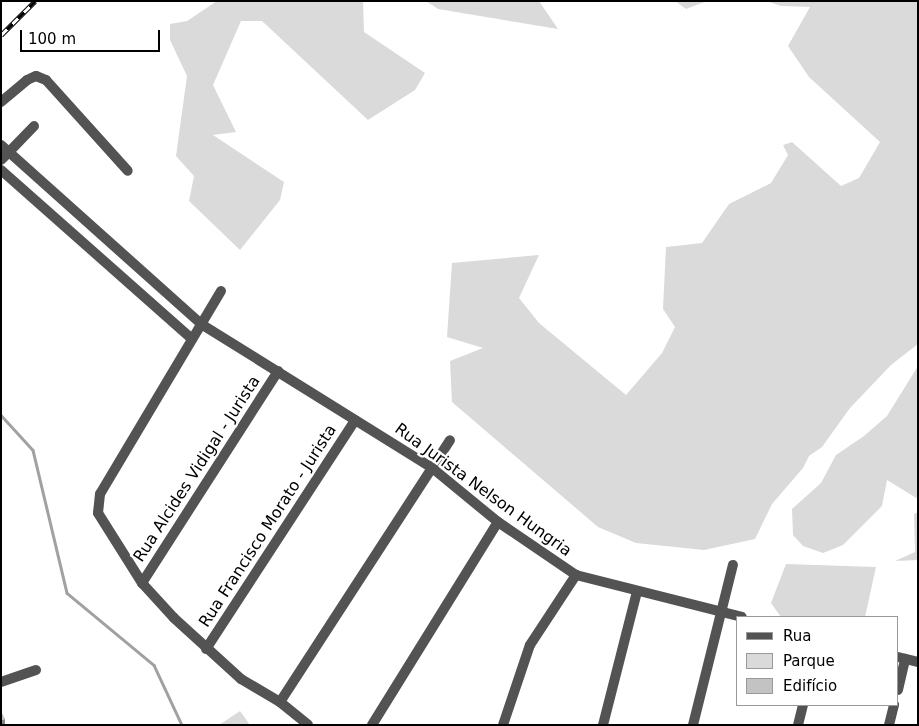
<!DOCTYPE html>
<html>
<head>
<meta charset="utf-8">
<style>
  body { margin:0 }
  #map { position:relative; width:919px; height:726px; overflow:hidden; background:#fff; font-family:"DejaVu Sans",sans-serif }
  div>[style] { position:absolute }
  .green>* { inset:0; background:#dadada }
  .stream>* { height:2.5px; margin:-1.25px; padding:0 1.25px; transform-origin:1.25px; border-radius:1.25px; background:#a1a1a1 }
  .minor>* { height:10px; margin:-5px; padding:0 5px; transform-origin:5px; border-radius:5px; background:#535353 }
  .tertiary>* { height:10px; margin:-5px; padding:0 5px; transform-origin:5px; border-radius:5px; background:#535353 }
  .rail>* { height:4.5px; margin-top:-2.25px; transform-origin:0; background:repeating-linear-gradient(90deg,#fff 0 8px,#000 0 16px); box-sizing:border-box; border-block:1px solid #000 }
  .shaded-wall>* { inset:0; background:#888 }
  .building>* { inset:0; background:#c3c3c3 }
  span { translate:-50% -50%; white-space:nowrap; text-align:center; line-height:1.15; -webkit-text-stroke:4.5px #fff; paint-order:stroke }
  .street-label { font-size:16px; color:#000 }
  .frame { position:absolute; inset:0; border:2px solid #000; pointer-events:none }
  .legend { position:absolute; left:736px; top:616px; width:162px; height:90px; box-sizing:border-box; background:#fff; border:1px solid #999; margin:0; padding:6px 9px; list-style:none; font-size:15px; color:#000 }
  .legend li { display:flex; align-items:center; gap:10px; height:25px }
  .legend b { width:25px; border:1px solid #999 }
  .scale { position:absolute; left:20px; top:30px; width:140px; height:22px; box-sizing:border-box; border:2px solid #000; border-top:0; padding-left:6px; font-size:15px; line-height:18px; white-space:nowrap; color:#000; -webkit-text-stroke:4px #fff; paint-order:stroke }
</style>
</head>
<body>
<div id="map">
  <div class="green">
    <i style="clip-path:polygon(217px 1px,363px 1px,364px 32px,425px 73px,415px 90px,368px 120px,262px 21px,241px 21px,213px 85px,236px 132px,213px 135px,284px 182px,280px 200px,240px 250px,189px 201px,194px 176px,176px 156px,187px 76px,170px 40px,170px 24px,187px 21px)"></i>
    <i style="clip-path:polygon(426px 1px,539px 1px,558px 29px,438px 9px)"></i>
    <i style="clip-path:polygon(675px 1px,707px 1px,686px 9px)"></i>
    <i style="clip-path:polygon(767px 1px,918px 1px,918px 344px,891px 365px,850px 408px,822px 447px,809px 456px,803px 468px,772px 504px,755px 539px,704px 550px,636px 543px,598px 527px,452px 402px,450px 361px,483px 348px,447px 337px,452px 263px,539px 255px,519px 298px,539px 323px,626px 395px,662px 353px,675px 327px,663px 309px,666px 247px,702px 243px,729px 204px,771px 183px,788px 155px,783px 145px,792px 142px,841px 186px,859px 178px,880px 142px,809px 77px,788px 46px,810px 7px,781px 6px)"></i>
    <i style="clip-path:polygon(918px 366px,918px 499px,887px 480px,882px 506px,843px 545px,823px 553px,803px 546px,793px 535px,792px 509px,821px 483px,836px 455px,864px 436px,887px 416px)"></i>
    <i style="clip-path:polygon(918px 512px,918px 560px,895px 561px,915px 552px,914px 514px)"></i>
    <i style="clip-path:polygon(786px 564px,876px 567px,865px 617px,781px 617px,771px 603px)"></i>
    <i style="clip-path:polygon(240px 711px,250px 725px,219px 725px)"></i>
  </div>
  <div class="stream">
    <i style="left:1px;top:415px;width:47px;rotate:47.6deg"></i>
    <i style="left:33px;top:450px;width:147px;rotate:76.6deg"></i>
    <i style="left:67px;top:593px;width:113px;rotate:39.6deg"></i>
    <i style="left:154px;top:665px;width:66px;rotate:65deg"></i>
  </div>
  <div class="minor">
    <i style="left:1px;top:102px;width:34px;rotate:-40deg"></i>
    <i style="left:27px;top:80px;width:10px;rotate:-24deg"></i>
    <i style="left:36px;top:76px;width:11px;rotate:22deg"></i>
    <i style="left:46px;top:80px;width:122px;rotate:48deg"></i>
    <i style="left:1px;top:145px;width:268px;rotate:41.8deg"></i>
    <i style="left:201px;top:324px;width:271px;rotate:31.9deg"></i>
    <i style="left:431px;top:467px;width:87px;rotate:39.4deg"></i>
    <i style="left:498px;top:522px;width:94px;rotate:34.2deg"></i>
    <i style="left:576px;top:575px;width:171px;rotate:14.2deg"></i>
    <i style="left:9px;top:152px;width:36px;rotate:-46deg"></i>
    <i style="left:1px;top:170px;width:255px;rotate:41.5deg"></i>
    <i style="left:221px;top:291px;width:236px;rotate:120.8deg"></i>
    <i style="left:100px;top:494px;width:19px;rotate:96deg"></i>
    <i style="left:98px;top:513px;width:83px;rotate:57.8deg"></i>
    <i style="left:142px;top:583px;width:47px;rotate:47.6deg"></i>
    <i style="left:174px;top:618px;width:91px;rotate:42.3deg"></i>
    <i style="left:241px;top:679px;width:45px;rotate:30.5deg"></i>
    <i style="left:280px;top:702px;width:36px;rotate:39deg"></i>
    <i style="left:142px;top:583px;width:252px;rotate:-57.3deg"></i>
    <i style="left:206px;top:649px;width:273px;rotate:-56.9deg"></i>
    <i style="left:898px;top:657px;width:21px;rotate:14deg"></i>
    <i style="left:1px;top:682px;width:37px;rotate:-19deg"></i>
    <i style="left:898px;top:690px;width:32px;rotate:-77deg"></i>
    <i style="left:280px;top:702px;width:312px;rotate:-57deg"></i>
    <i style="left:372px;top:725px;width:239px;rotate:-58.2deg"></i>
    <i style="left:503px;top:725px;width:84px;rotate:-71.4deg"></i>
    <i style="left:530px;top:645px;width:84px;rotate:-56.7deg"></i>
    <i style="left:603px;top:725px;width:137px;rotate:-75.7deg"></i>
    <i style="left:693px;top:725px;width:165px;rotate:-76deg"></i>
    <i style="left:798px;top:725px;width:21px;rotate:-76deg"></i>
    <i style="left:889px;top:725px;width:21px;rotate:-76deg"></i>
  </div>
  <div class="tertiary">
    <i style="left:1px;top:160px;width:11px;rotate:-45deg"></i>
  </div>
  <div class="rail">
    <i style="left:1px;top:35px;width:48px;rotate:-45deg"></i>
  </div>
  <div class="shaded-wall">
    <i style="clip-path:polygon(5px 719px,5px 725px,1px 725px,1px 720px)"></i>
  </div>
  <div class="building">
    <i style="clip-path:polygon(1px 711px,5px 719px,1px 720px)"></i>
  </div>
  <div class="street-label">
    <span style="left:197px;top:469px;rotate:-57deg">Rua Alcides Vidigal - Jurista</span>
    <span style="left:483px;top:490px;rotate:36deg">Rua Jurista Nelson Hungria</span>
    <span style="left:268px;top:526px;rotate:-57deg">Rua Francisco Morato - Jurista</span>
  </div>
  <div class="frame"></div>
  <ul class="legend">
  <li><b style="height:6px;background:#535353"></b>Rua</li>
  <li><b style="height:14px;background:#dadada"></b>Parque</li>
  <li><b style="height:14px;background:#c3c3c3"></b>Edifício</li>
  </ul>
  <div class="scale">100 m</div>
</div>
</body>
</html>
